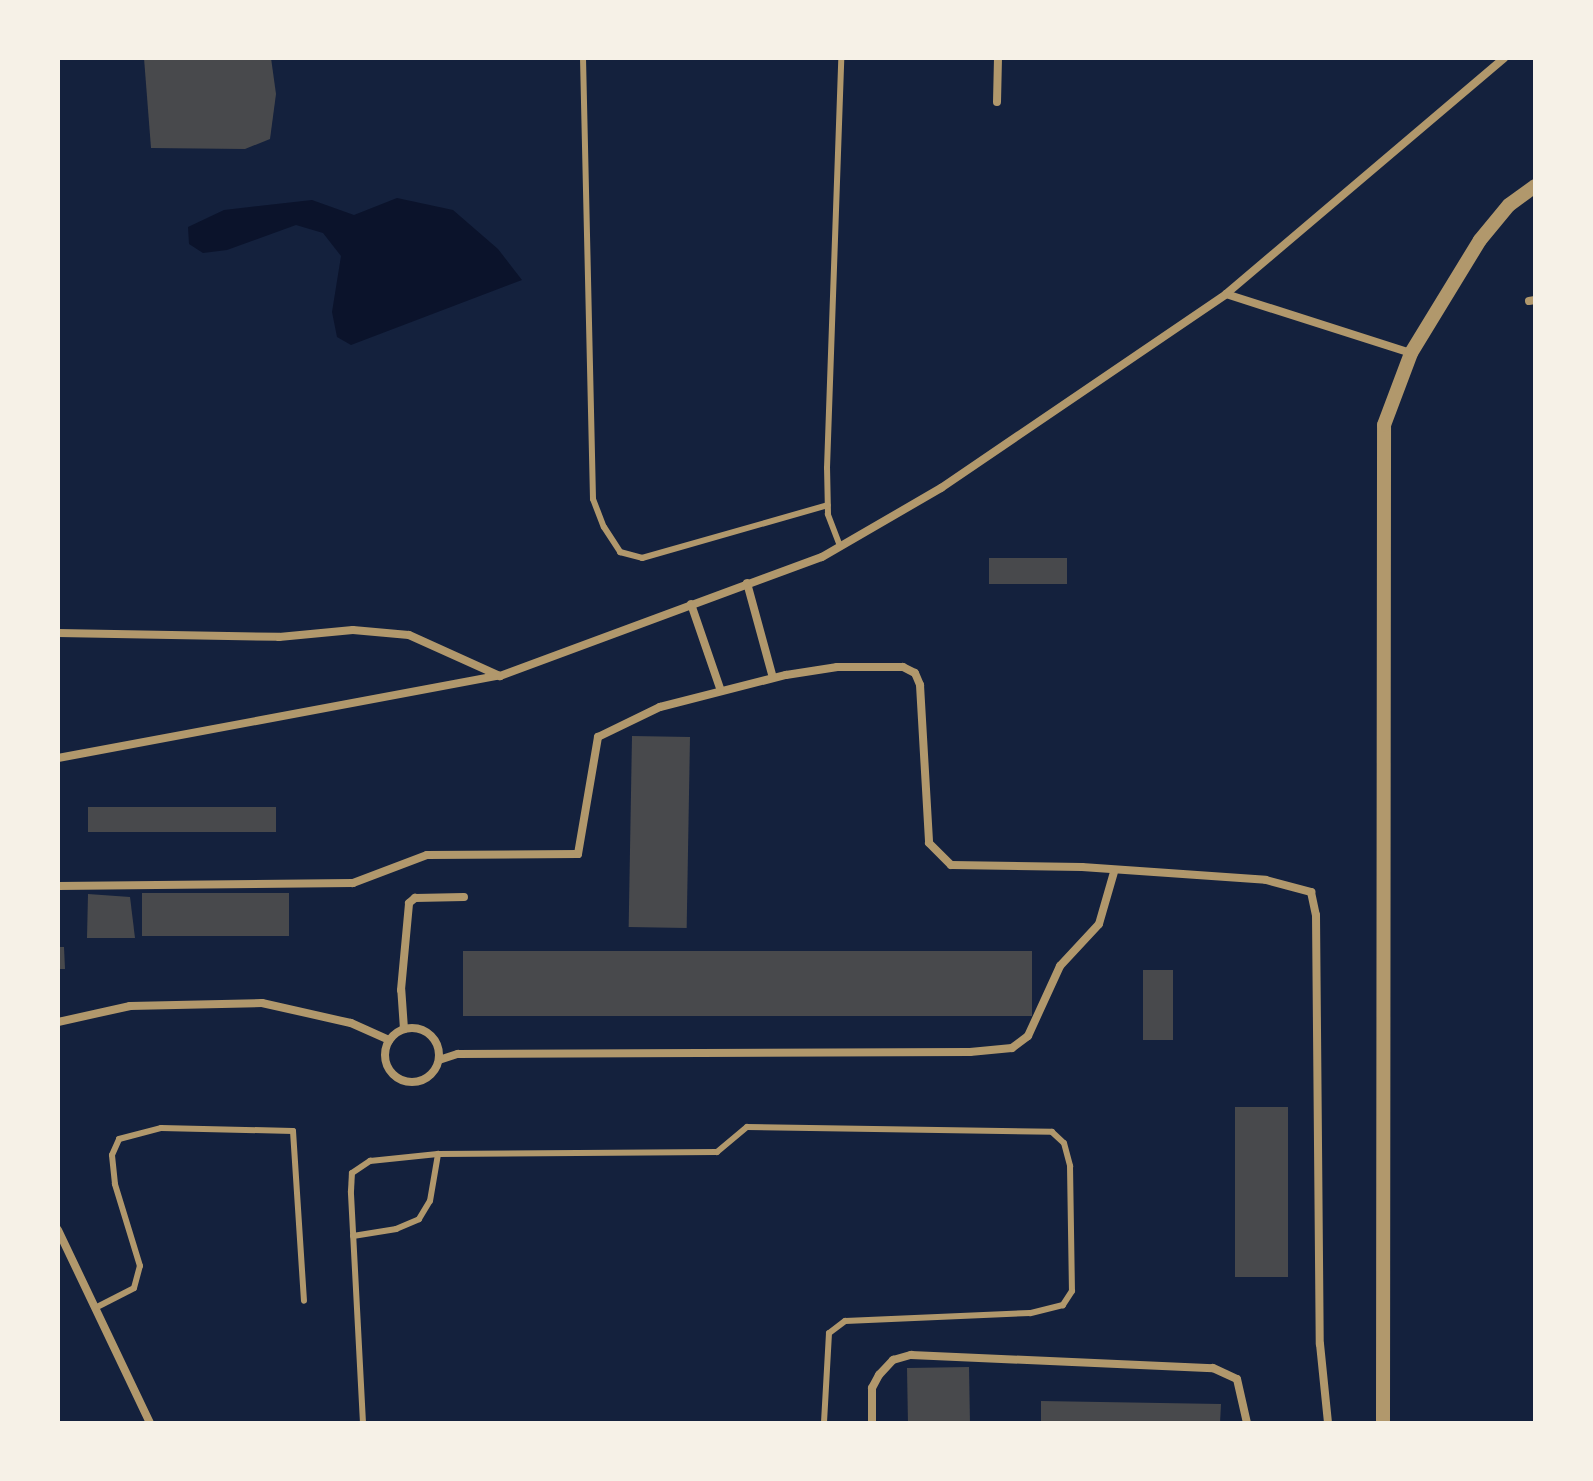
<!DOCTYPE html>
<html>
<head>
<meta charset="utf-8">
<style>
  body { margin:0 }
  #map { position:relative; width:1593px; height:1481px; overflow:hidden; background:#14213d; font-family:"Nunito Sans",sans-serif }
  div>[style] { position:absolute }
  .water>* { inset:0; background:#0b132b }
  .building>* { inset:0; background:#48494c; transform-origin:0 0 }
  .service>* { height:6px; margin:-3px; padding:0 3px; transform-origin:3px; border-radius:3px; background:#b1986c }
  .minor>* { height:8px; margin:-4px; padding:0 4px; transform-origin:4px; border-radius:4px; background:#b1986c }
  .minor>.ring { margin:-4px; padding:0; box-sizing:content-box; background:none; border:8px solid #b1986c; border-radius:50% }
  .tertiary>* { height:14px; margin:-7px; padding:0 7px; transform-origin:7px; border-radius:7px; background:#b1986c }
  span { translate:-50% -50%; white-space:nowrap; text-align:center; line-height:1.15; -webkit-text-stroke:8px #f6f1e7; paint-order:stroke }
  .frame { position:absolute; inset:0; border:60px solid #f6f1e7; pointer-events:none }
</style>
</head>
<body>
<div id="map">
  <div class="water">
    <i style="clip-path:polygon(397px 198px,453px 210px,498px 249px,522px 280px,351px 345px,337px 337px,332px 312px,341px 256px,323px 233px,296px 225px,227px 250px,203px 253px,189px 244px,188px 227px,224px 210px,312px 200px,354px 215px)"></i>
  </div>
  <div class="building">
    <i style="clip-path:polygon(144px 58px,271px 58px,276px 94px,270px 139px,245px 149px,151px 148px)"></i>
    <i style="left:1067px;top:558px;width:26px;height:78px;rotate:90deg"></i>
    <i style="left:632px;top:736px;width:58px;height:191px;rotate:1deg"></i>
    <i style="left:88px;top:807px;width:188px;height:25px"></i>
    <i style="left:142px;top:893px;width:147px;height:43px"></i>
    <i style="clip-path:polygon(88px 894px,130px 897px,135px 938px,87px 938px)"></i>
    <i style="clip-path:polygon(58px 947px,64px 947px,65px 969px,58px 969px)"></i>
    <i style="left:463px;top:951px;width:569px;height:65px"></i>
    <i style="left:1143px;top:970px;width:30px;height:70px"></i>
    <i style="left:1235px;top:1107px;width:53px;height:170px"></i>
    <i style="left:969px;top:1367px;width:56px;height:62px;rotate:89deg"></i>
    <i style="clip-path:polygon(1041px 1401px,1221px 1404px,1220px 1423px,1041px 1423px)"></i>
  </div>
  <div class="service">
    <i style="left:583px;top:58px;width:441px;rotate:88.7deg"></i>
    <i style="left:593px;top:499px;width:30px;rotate:69deg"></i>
    <i style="left:604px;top:527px;width:30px;rotate:57deg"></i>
    <i style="left:620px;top:552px;width:23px;rotate:15deg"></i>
    <i style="left:642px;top:558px;width:193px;rotate:-15.9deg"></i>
    <i style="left:840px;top:546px;width:34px;rotate:-111deg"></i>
    <i style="left:828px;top:514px;width:46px;rotate:-91.2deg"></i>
    <i style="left:827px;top:468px;width:410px;rotate:-88deg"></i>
    <i style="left:353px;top:1236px;width:44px;rotate:-9.2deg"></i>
    <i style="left:396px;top:1229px;width:25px;rotate:-23deg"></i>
    <i style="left:419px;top:1219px;width:21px;rotate:-59deg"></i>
    <i style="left:430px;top:1201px;width:48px;rotate:-80.3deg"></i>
    <i style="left:99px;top:1306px;width:39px;rotate:-27deg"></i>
    <i style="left:134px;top:1288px;width:23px;rotate:-75deg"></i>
    <i style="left:140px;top:1266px;width:86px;rotate:-107deg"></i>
    <i style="left:115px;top:1184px;width:29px;rotate:-96deg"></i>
    <i style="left:112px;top:1155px;width:17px;rotate:-66deg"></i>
    <i style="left:119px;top:1139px;width:43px;rotate:-14.7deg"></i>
    <i style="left:161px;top:1128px;width:132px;rotate:1.3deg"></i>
    <i style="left:293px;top:1131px;width:170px;rotate:86.3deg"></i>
    <i style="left:363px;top:1423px;width:232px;rotate:-93deg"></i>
    <i style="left:351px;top:1191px;width:18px;rotate:-87deg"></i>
    <i style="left:352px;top:1173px;width:22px;rotate:-34deg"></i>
    <i style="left:370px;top:1161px;width:68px;rotate:-5.9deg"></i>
    <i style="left:438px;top:1154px;width:279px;rotate:-0.4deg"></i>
    <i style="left:717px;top:1152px;width:39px;rotate:-40deg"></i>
    <i style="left:747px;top:1127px;width:305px;rotate:0.9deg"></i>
    <i style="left:1052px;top:1132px;width:16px;rotate:43deg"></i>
    <i style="left:1064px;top:1143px;width:24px;rotate:75deg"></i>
    <i style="left:1070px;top:1166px;width:125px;rotate:89.1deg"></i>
    <i style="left:1072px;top:1291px;width:17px;rotate:123deg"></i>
    <i style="left:1063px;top:1305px;width:34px;rotate:166deg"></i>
    <i style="left:1030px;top:1313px;width:185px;rotate:177.5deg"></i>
    <i style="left:845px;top:1321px;width:20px;rotate:143deg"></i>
    <i style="left:829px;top:1333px;width:90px;rotate:93.2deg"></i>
  </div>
  <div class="minor">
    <i style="left:997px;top:102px;width:44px;rotate:-88.7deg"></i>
    <i style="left:1226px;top:294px;width:194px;rotate:17.7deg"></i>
    <i style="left:1529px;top:301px;width:6px;rotate:-9deg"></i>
    <i style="left:747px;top:583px;width:98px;rotate:74.7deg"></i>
    <i style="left:691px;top:604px;width:92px;rotate:71deg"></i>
    <i style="left:58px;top:633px;width:221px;rotate:1deg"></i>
    <i style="left:279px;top:637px;width:74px;rotate:-5.4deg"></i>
    <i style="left:353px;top:630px;width:56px;rotate:5.1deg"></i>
    <i style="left:409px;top:635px;width:100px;rotate:24.3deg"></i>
    <i style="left:500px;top:676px;width:343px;rotate:-20.3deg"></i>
    <i style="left:822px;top:557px;width:138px;rotate:-30.1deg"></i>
    <i style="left:941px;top:488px;width:345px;rotate:-34.2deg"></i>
    <i style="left:1226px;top:294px;width:365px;rotate:-40.3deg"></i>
    <i style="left:58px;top:758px;width:448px;rotate:-10.6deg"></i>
    <i style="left:58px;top:886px;width:295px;rotate:-0.6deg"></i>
    <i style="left:353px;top:883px;width:79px;rotate:-20.7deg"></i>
    <i style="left:427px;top:855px;width:151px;rotate:-0.4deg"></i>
    <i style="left:578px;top:854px;width:119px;rotate:-80.3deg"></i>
    <i style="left:598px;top:737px;width:69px;rotate:-25.8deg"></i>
    <i style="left:660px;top:707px;width:130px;rotate:-14.3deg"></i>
    <i style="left:786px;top:675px;width:52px;rotate:-8.9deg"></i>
    <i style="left:837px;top:667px;width:66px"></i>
    <i style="left:903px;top:667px;width:13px;rotate:27deg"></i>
    <i style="left:915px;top:673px;width:13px;rotate:67deg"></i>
    <i style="left:920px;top:685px;width:158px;rotate:86.7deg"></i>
    <i style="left:929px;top:843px;width:31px;rotate:45deg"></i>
    <i style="left:951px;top:865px;width:131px;rotate:0.9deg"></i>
    <i style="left:1082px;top:867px;width:184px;rotate:4deg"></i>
    <i style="left:1266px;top:880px;width:47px;rotate:14.9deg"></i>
    <i style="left:1311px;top:892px;width:24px;rotate:78deg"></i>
    <i style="left:1316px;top:915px;width:429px;rotate:89.5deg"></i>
    <i style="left:1320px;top:1344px;width:79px;rotate:84.2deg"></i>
    <i style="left:58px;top:1022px;width:74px;rotate:-12.5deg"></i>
    <i style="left:130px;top:1006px;width:132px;rotate:-1.3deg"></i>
    <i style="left:262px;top:1003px;width:91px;rotate:12.7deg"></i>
    <i style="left:351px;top:1023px;width:42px;rotate:24.1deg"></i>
    <i class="ring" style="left:385px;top:1028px;width:46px;height:46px"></i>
    <i style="left:404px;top:1029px;width:39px;rotate:-94deg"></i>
    <i style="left:401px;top:990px;width:87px;rotate:-84.7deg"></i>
    <i style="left:409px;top:903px;width:8px;rotate:-40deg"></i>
    <i style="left:415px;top:898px;width:49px;rotate:-1.2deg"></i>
    <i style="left:439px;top:1060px;width:20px;rotate:-18deg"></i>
    <i style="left:458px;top:1054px;width:512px;rotate:-0.22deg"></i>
    <i style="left:970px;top:1052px;width:42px;rotate:-5.4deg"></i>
    <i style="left:1012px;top:1048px;width:20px;rotate:-37deg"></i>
    <i style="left:1028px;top:1036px;width:77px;rotate:-65.4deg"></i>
    <i style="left:1060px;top:966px;width:57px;rotate:-47.1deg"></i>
    <i style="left:1099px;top:924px;width:54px;rotate:-73.9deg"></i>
    <i style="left:58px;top:1230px;width:214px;rotate:64.5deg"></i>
    <i style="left:872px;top:1423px;width:35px;rotate:-90deg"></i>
    <i style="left:872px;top:1388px;width:15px;rotate:-62deg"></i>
    <i style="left:879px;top:1375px;width:21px;rotate:-47deg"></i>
    <i style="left:893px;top:1360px;width:19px;rotate:-16deg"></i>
    <i style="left:911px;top:1355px;width:302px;rotate:2.5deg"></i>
    <i style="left:1213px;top:1368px;width:26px;rotate:25deg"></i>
    <i style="left:1237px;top:1379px;width:45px;rotate:77.2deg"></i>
  </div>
  <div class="tertiary">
    <i style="left:1383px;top:1423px;width:998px;rotate:-89.94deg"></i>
    <i style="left:1384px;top:425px;width:77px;rotate:-69.4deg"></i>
    <i style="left:1411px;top:353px;width:132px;rotate:-58.6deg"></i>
    <i style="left:1480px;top:240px;width:45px;rotate:-50.4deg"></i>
    <i style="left:1509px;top:205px;width:32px;rotate:-36deg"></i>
  </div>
  <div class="frame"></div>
</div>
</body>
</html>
